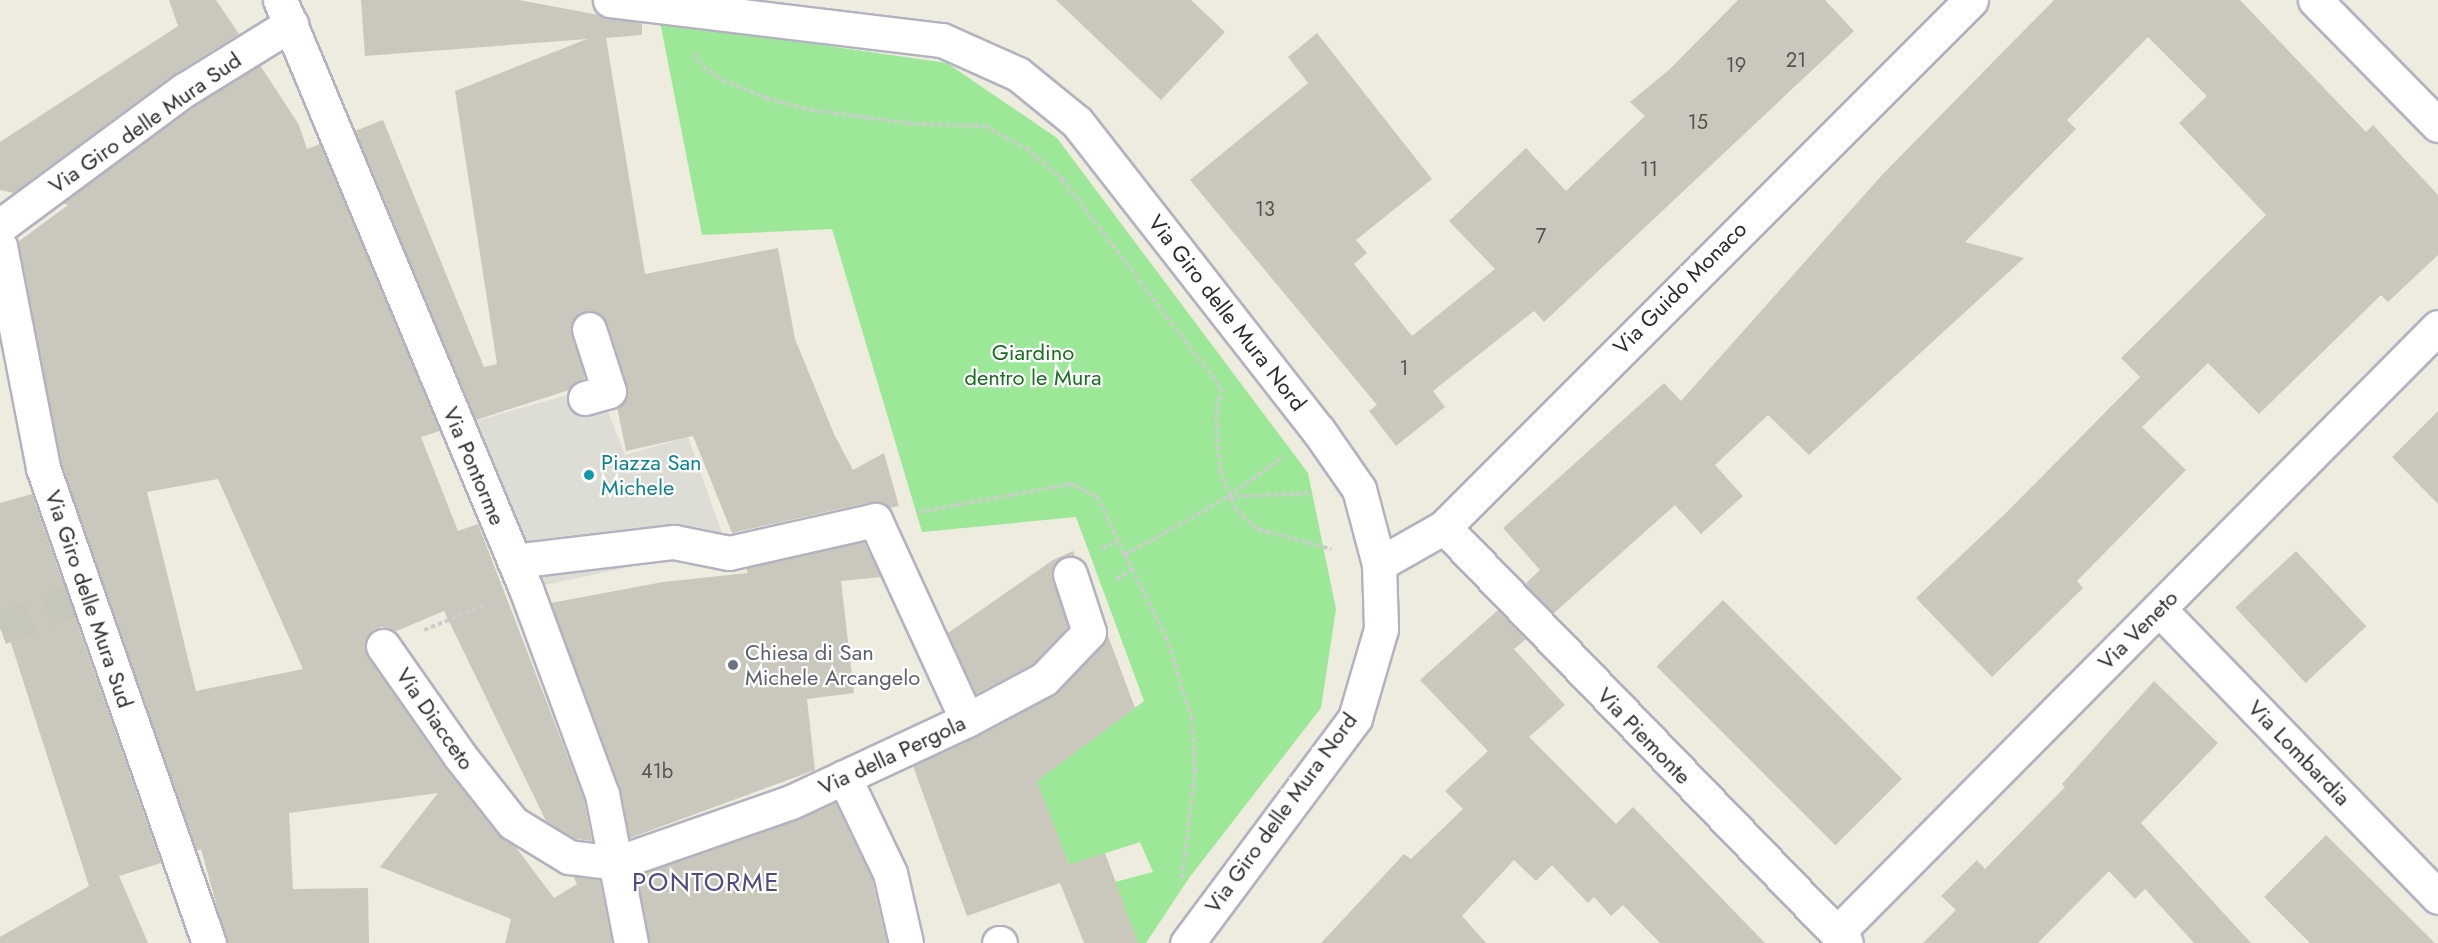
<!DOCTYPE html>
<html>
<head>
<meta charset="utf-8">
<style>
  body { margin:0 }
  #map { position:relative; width:2438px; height:943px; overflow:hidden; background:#eeecde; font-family:Jost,sans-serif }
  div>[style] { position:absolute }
  .green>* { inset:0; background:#9de798 }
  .plaza>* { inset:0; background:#deddd5 }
  .building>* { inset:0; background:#cac8bd; transform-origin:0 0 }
  .minor-tunnel>* { height:33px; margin-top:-16.5px; transform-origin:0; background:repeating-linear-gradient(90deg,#c7c6ba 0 33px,transparent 0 49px) }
  .path>* { height:4px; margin-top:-2px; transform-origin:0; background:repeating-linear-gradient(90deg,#ccc 0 4.5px,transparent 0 7.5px) }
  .roads { filter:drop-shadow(2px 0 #b3b2c0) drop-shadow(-2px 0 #b3b2c0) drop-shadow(0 2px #b3b2c0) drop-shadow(0 -2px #b3b2c0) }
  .minor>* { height:33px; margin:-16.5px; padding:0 16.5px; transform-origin:16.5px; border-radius:16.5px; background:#fff }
  .dots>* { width:16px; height:16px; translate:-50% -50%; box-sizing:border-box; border:3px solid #fff; border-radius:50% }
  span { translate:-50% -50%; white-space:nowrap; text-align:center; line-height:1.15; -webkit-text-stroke:4.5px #fff; paint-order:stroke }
  .number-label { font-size:20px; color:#545350 }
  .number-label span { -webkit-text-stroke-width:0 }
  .street-label { font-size:22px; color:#2c2c2c }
  .park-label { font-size:22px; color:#176e1d }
  .culture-label { font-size:22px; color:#0d838f }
  .left { translate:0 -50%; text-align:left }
  .worship-label { font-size:22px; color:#5b616d }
  .quarter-label { font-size:26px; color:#4f4a80; letter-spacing:1.5px }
</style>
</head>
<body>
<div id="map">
  <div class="green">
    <i style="clip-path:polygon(660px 22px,947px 63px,1057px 138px,1308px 473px,1336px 609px,1321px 708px,1189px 878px,1146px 943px,1138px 943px,1115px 882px,1153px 872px,1140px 842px,1069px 865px,1035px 777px,1060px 763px,1144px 701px,1076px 517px,922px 532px,832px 229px,702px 235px)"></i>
  </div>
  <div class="plaza">
    <i style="clip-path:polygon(598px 386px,625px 455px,688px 437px,729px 553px,643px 564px,526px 589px,458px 426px)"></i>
  </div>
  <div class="building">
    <i style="clip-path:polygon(169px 0,216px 0,239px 34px,173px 75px,14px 193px,0 190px,0 142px,178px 26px)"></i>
    <i style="clip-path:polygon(361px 0,519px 0,642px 23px,642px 35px,606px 38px,645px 274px,778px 248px,795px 339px,834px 434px,853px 470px,884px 453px,899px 506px,889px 508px,871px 502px,732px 533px,693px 436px,626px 451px,617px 407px,627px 396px,627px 385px,607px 323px,592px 311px,576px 316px,571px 326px,585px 378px,569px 390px,476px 420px,355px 131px,383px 120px,484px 367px,497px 364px,455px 91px,587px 39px,365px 56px)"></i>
    <i style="clip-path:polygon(1056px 0,1191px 0,1225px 32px,1161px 100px)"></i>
    <i style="clip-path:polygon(1738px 0,1825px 0,1854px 31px,1544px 322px,1534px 311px,1433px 391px,1445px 407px,1396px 446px,1369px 411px,1377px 405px,1190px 180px,1308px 83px,1288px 57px,1317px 33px,1432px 179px,1356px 240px,1367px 253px,1354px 264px,1412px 336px,1495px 269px,1449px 221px,1526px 148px,1566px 191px,1645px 116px,1630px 102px,1670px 69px)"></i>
    <i style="clip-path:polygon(2054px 0,2240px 0,2366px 132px,2373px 125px,2438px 195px,2438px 255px,2388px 302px,2381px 295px,2259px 414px,2208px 363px,2142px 427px,2186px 470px,2077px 581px,2083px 588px,1992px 677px,1916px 598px,2009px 510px,2140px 377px,2121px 358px,2266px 215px,2179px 123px,2207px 96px,2148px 37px,2067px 120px,2076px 129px,1965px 242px,2024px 258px,1809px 455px,1768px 415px,1715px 465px,1743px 496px,1701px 534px,1675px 505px,1554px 613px,1525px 584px,1540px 570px,1503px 528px,1664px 383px,1681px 401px,1882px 175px)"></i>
    <i style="clip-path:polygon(evenodd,260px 65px,299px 125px,307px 149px,320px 144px,440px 431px,421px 437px,458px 531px,478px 524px,584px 799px,592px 841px,575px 839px,546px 821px,444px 611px,394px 632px,382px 627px,373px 630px,366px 639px,367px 656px,445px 768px,498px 835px,515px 846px,554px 898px,577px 884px,573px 876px,600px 880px,612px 943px,505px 943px,511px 919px,380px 867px,438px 793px,289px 813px,293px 889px,368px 888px,369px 943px,227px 943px,201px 849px,197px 851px,61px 463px,18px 242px,68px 205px,62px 203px,195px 106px,260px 65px,218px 479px,303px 669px,196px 691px,147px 492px,218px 479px)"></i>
    <i style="clip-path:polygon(2438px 411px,2438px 504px,2392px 457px)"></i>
    <i style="clip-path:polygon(32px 494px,161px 863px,119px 876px,148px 943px,0 943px,0 937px,89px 886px,0 609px,0 503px)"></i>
    <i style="clip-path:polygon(864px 542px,881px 577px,841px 581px,854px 693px,807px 699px,815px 770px,630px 838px,620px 788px,551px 603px,663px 582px,748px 573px,746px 568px)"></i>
    <i style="clip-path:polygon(1073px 551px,1075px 556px,1064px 556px,1052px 571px,1068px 627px,1033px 664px,976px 694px,948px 633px,1053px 560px)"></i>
    <i style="left:2296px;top:551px;width:103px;height:83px;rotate:47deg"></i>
    <i style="left:1723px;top:600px;width:253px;height:94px;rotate:45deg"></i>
    <i style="clip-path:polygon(1498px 610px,1526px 639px,1514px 649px,1565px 705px,1529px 737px,1616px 824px,1633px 807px,1765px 943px,1660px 943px,1623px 905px,1611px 916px,1594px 897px,1588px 903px,1552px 865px,1536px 881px,1514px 860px,1462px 916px,1486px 943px,1321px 943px,1404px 854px,1411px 859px,1463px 809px,1445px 791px,1488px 751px,1420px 680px)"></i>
    <i style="clip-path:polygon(1107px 633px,1135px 708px,1037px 781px,1069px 865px,1105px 853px,1138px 943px,1084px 943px,1060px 883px,967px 916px,913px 766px,1053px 695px,1103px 645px)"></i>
    <i style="clip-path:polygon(2154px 681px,2218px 743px,2141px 823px,2251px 943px,2194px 943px,2145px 889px,2135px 899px,2109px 871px,2038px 943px,1923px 943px,1956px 910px,1941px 896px,1977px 860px,1985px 869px,2065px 787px,2062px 784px)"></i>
    <i style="clip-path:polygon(835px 802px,872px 879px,887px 943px,649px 943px,637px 876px,797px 820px)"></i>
    <i style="clip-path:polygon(2326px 835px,2343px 852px,2435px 943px,2310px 943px,2264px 897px)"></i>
  </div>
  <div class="minor-tunnel">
    <i style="left:0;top:628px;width:93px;rotate:-20.8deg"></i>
  </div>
  <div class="path">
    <i style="left:693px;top:54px;width:16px;rotate:52deg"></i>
    <i style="left:703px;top:67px;width:23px;rotate:34deg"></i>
    <i style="left:722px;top:80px;width:48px;rotate:22.2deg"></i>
    <i style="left:766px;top:98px;width:47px;rotate:14.9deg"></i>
    <i style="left:811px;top:110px;width:105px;rotate:7.7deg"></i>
    <i style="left:915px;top:124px;width:70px;rotate:1.6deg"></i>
    <i style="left:985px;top:126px;width:47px;rotate:28.2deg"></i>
    <i style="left:1026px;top:148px;width:48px;rotate:40.7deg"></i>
    <i style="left:1062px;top:179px;width:263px;rotate:52.7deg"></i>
    <i style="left:1221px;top:388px;width:28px;rotate:100deg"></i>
    <i style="left:1216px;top:416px;width:55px;rotate:85.8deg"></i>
    <i style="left:1220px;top:471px;width:43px;rotate:67deg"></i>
    <i style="left:1237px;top:511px;width:28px;rotate:41deg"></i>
    <i style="left:1258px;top:529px;width:76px;rotate:15.3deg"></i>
    <i style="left:1229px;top:497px;width:80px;rotate:-2.9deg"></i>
    <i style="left:919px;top:512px;width:155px;rotate:-10.4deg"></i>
    <i style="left:1071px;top:484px;width:29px;rotate:25deg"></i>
    <i style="left:1097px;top:496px;width:65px;rotate:64.6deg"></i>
    <i style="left:1102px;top:548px;width:17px;rotate:-24deg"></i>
    <i style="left:1116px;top:579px;width:18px;rotate:-29deg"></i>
    <i style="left:424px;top:630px;width:67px;rotate:-22deg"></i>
    <i style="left:1182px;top:878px;width:107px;rotate:-83deg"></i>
    <i style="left:1195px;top:772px;width:53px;rotate:-93.2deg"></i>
    <i style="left:1192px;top:719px;width:84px;rotate:-107.4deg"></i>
    <i style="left:1167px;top:639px;width:94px;rotate:-116.6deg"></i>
    <i style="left:1125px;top:555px;width:118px;rotate:-29.4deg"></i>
    <i style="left:1228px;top:497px;width:69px;rotate:-36.2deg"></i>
  </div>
  <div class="roads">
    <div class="minor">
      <i style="left:280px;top:0;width:638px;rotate:67.33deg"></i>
      <i style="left:526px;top:589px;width:219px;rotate:69.7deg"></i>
      <i style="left:602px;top:794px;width:152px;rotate:79deg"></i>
      <i style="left:610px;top:0;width:334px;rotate:6.9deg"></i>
      <i style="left:942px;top:40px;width:83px;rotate:24.1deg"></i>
      <i style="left:1018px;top:74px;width:76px;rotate:39.1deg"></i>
      <i style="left:1077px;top:122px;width:391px;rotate:52deg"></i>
      <i style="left:1318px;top:430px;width:72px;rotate:55.2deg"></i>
      <i style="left:1359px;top:489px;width:78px;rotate:75.1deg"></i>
      <i style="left:1379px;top:564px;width:65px;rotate:88.2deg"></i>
      <i style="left:1381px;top:629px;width:93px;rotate:106.3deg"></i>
      <i style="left:1355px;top:718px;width:281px;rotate:126.7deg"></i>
      <i style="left:2315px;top:0;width:175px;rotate:45.5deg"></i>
      <i style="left:0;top:226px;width:229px;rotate:-36.5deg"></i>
      <i style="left:184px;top:90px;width:126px;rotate:-31.7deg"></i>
      <i style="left:0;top:246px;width:226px;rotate:79deg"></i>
      <i style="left:43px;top:468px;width:503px;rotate:70.74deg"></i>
      <i style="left:585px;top:398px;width:25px;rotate:-16deg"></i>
      <i style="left:609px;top:391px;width:65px;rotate:-107.9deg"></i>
      <i style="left:1444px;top:527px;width:578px;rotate:45.98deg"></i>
      <i style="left:514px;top:561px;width:161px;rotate:-6.8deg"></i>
      <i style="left:674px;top:542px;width:56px;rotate:11.3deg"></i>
      <i style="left:729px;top:553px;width:150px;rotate:-12.7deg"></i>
      <i style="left:875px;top:520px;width:220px;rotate:65.3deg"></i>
      <i style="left:1379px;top:564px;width:75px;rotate:-29.6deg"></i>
      <i style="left:1444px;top:527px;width:745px;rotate:-45deg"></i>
      <i style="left:2159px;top:609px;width:401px;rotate:45.9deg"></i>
      <i style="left:383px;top:646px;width:134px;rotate:55deg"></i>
      <i style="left:460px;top:756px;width:85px;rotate:51.7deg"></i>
      <i style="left:513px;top:823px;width:66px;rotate:31.3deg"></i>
      <i style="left:569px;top:857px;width:47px;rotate:7.3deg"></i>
      <i style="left:616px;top:863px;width:185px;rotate:-19.2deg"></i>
      <i style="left:791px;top:802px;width:194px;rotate:-25deg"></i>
      <i style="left:967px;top:720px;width:87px;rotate:-28deg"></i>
      <i style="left:1044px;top:679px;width:65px;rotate:-46.2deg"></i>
      <i style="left:1089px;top:632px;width:61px;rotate:-108.1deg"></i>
      <i style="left:844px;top:777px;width:106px;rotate:64.4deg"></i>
      <i style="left:890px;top:873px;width:72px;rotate:77.1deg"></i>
      <i style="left:1837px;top:933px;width:853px;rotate:-45.24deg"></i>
      <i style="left:999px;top:943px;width:1px"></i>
    </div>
  </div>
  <div class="dots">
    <i style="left:589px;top:475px;background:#0f9aa8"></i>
    <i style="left:733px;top:665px;background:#6b7280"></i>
  </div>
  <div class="number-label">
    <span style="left:1796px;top:60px">21</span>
    <span style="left:1736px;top:65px">19</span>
    <span style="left:1698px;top:122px">15</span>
    <span style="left:1649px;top:169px">11</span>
    <span style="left:1265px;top:209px">13</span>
    <span style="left:1541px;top:236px">7</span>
    <span style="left:1404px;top:368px">1</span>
    <span style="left:657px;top:771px">41b</span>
  </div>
  <div class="street-label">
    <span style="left:145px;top:123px;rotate:-35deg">Via Giro delle Mura Sud</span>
    <span style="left:1680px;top:288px;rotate:-45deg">Via Guido Monaco</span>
    <span style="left:1227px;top:313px;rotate:52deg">Via Giro delle Mura Nord</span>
    <span style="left:474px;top:466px;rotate:67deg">Via Pontorme</span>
    <span style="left:89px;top:599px;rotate:71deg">Via Giro delle Mura Sud</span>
    <span style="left:2138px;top:630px;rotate:-45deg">Via Veneto</span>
    <span style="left:435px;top:719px;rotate:55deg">Via Diacceto</span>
    <span style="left:1644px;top:736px;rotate:46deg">Via Piemonte</span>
    <span style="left:2299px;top:753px;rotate:46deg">Via Lombardia</span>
    <span style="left:892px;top:755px;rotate:-25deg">Via della Pergola</span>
    <span style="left:1281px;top:813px;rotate:-54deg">Via Giro delle Mura Nord</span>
  </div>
  <div class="park-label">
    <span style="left:1033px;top:365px">Giardino<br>dentro le Mura</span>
  </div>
  <div class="culture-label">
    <span class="left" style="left:601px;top:475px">Piazza San<br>Michele</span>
  </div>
  <div class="worship-label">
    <span class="left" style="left:745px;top:665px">Chiesa di San<br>Michele Arcangelo</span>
  </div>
  <div class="quarter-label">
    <span style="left:706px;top:883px">PONTORME</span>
  </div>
</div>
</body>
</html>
